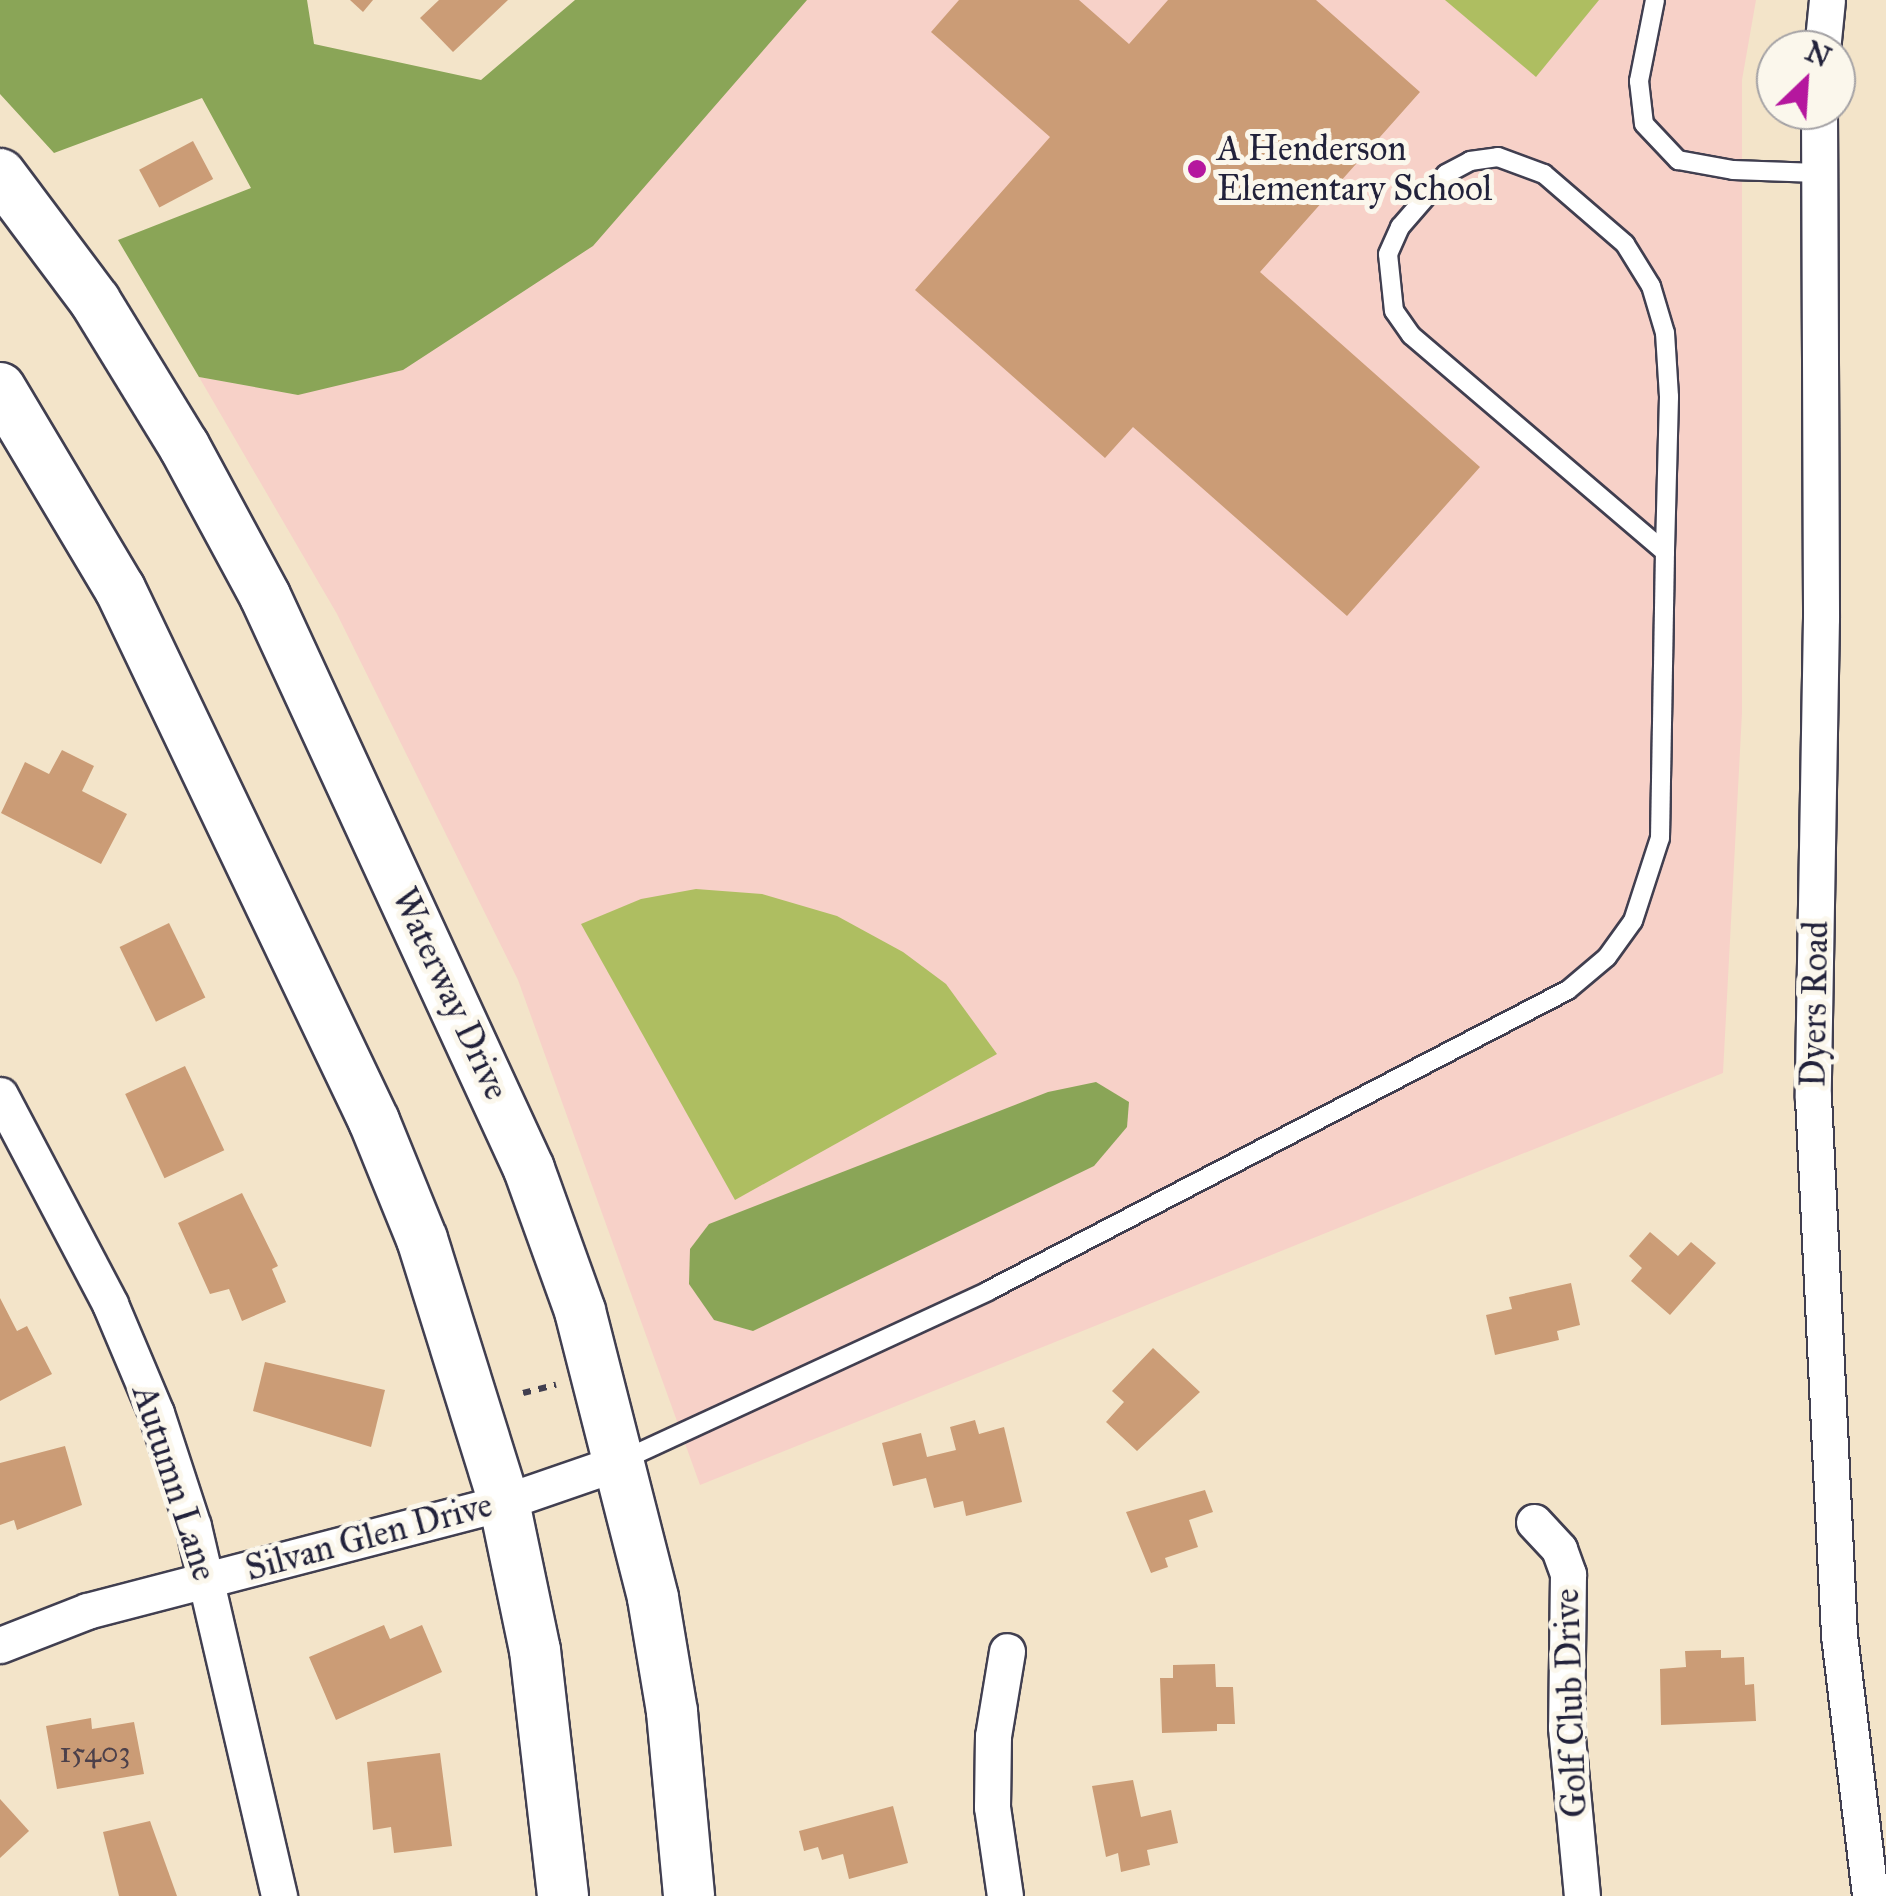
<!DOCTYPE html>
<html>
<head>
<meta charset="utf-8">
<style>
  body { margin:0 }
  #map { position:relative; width:1886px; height:1896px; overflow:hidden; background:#f3e4c9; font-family:"IM FELL Great Primer",serif }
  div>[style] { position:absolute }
  .built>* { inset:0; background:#f7d1c8 }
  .green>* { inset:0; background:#aebe61 }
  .forest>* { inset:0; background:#8aa557 }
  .building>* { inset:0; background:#cb9c76; transform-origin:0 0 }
  .path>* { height:6px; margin-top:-3px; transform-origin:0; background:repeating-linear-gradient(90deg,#413f50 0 8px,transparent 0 16px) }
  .roads { filter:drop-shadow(2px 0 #413f50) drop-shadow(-2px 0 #413f50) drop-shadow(0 2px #413f50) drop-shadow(0 -2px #413f50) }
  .service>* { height:18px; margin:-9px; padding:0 9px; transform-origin:9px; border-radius:9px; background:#fff }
  .minor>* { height:35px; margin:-17.5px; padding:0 17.5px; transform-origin:17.5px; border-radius:17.5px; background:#fff }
  .secondary>* { height:50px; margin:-25px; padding:0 25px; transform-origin:25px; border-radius:25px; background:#fff }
  .dots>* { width:28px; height:28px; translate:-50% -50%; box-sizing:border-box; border:5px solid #fbf7ec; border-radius:50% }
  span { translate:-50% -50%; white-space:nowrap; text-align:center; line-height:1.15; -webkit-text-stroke:10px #fbf7ec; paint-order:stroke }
  .number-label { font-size:30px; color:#4c404a }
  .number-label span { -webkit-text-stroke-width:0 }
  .poi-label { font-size:35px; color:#22223b }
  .left { translate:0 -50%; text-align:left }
  .street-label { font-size:35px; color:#22223b }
  .north { position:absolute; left:1756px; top:30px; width:100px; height:100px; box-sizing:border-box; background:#fbf7ec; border:2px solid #a4a2a5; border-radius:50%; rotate:25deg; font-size:28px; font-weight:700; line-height:40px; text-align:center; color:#22223b }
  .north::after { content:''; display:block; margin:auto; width:35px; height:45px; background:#b5179e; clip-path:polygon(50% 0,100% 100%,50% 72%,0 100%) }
</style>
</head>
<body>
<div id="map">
  <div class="built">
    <i style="clip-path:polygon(767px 0,1756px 0,1742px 80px,1742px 713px,1723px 1073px,700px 1485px,518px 980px,337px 614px,199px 377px,298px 395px)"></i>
  </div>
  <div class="green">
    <i style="clip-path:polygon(1445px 0,1599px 0,1536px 77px)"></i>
    <i style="clip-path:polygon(696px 889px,762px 894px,837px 916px,903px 952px,946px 984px,997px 1054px,735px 1200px,581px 924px,641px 899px)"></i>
  </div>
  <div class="forest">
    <i style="clip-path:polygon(0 0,307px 0,314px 44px,481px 80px,575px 0,807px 0,593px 246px,403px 370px,298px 395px,199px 377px,118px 240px,251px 188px,202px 98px,54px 153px,0 94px)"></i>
    <i style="clip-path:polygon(1096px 1082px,1129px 1102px,1127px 1127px,1094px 1166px,753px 1331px,714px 1320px,689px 1284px,690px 1249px,709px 1224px,1048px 1092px)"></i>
  </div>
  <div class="building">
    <i style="clip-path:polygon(350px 0,373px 0,363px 12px)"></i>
    <i style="clip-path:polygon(439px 0,508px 0,453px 52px,420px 18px)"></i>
    <i style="clip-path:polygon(959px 0,1079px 0,1129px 44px,1168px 0,1316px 0,1420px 92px,1260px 272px,1480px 467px,1347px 616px,1133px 427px,1105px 458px,915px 290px,1050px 137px,931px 32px)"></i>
    <i style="left:193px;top:141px;width:43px;height:61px;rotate:62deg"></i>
    <i style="clip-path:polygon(62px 750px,94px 766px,82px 791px,127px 814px,101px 864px,1px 813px,25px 762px,49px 774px)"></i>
    <i style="left:169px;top:923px;width:83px;height:55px;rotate:64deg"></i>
    <i style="left:185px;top:1066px;width:93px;height:66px;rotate:65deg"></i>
    <i style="clip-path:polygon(242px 1193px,278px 1266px,272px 1269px,286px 1302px,242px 1321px,229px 1289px,210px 1294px,178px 1223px)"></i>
    <i style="clip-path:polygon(1650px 1232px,1678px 1256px,1691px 1242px,1716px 1263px,1670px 1315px,1631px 1281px,1642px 1268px,1629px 1256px)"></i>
    <i style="clip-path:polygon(1571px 1283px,1580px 1325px,1557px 1331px,1559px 1340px,1495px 1355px,1486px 1315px,1512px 1309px,1509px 1297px)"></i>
    <i style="clip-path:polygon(0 1298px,17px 1331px,27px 1326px,52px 1374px,0 1401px)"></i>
    <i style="clip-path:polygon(1153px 1348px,1200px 1392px,1137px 1451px,1106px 1422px,1124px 1402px,1112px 1391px)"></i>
    <i style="clip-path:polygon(265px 1362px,385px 1390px,371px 1447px,253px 1411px)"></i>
    <i style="clip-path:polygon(975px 1420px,979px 1434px,1004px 1427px,1022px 1502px,966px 1516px,963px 1501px,934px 1508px,926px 1478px,893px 1486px,882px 1443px,921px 1433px,927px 1457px,956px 1450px,950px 1427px)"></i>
    <i style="clip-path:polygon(65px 1446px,82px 1505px,17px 1530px,14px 1520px,0 1525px,0 1463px)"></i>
    <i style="clip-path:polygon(1205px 1490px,1213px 1512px,1189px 1520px,1198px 1547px,1165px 1558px,1168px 1567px,1151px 1573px,1126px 1512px)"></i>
    <i style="clip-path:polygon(384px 1625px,390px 1639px,422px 1625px,442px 1672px,336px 1720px,309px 1657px)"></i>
    <i style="clip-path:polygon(1721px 1650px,1721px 1658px,1744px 1657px,1745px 1685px,1754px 1684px,1756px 1721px,1661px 1725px,1660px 1669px,1686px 1667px,1685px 1651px)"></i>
    <i style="clip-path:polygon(1215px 1664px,1216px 1687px,1233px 1687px,1235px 1724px,1217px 1724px,1217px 1731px,1162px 1733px,1160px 1678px,1173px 1678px,1173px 1665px)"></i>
    <i style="clip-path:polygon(91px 1718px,92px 1729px,134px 1722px,144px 1774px,57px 1789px,46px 1726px)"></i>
    <i style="clip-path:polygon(440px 1753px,452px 1846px,394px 1853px,391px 1827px,373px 1830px,367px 1762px)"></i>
    <i style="clip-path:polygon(1133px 1780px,1141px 1817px,1171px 1810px,1178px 1843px,1147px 1850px,1150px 1865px,1121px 1872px,1118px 1853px,1106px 1857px,1092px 1786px)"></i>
    <i style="clip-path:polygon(0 1799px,29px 1831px,0 1858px)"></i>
    <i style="clip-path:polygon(893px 1806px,908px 1863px,849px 1879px,843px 1854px,822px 1860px,818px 1847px,804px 1851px,799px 1831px)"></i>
    <i style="clip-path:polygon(150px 1821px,177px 1896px,119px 1896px,103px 1832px)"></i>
  </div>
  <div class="path">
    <i style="left:523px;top:1393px;width:34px;rotate:-14deg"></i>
  </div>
  <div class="roads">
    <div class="service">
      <i style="left:1655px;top:0;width:83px;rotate:101.2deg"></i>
      <i style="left:1639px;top:81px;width:43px;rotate:83.4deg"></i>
      <i style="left:1644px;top:124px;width:50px;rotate:46.6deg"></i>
      <i style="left:1678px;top:160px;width:56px;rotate:10.3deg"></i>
      <i style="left:1733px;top:170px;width:85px;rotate:2deg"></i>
      <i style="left:1498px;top:157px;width:49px;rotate:20.3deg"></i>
      <i style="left:1544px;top:174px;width:107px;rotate:40.8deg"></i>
      <i style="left:1625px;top:244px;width:49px;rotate:58.2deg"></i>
      <i style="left:1651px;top:286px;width:49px;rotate:73.4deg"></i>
      <i style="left:1665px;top:333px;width:64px;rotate:86.4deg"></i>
      <i style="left:1669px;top:397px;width:155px;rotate:91.5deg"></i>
      <i style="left:1665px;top:552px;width:334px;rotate:-139.5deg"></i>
      <i style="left:1411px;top:335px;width:29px;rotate:-125deg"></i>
      <i style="left:1394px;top:311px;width:57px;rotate:-96deg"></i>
      <i style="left:1388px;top:254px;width:30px;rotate:-66deg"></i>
      <i style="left:1400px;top:227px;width:70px;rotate:-49deg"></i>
      <i style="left:1446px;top:174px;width:27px;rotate:-28deg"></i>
      <i style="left:1470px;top:161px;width:28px;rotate:-8deg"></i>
      <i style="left:623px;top:1460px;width:402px;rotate:-24.8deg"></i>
      <i style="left:988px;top:1291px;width:653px;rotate:-27.43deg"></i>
      <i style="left:1568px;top:990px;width:51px;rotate:-40.2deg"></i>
      <i style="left:1607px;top:957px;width:44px;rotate:-54.2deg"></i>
      <i style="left:1633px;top:921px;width:87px;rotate:-72deg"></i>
      <i style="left:1660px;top:838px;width:286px;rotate:-89deg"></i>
    </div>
    <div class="minor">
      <i style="left:1822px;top:50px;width:50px;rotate:-84.3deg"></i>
      <i style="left:1819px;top:110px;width:508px;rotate:89.77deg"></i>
      <i style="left:1821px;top:618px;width:479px;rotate:91deg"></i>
      <i style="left:1813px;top:1097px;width:539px;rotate:87.23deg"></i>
      <i style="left:1839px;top:1635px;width:263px;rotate:83.2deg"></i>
      <i style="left:0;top:1095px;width:236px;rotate:62.2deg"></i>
      <i style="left:110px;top:1304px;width:118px;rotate:67.1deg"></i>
      <i style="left:156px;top:1413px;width:119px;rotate:71.9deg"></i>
      <i style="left:193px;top:1526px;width:380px;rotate:76.9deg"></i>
      <i style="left:1534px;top:1522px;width:37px;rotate:47deg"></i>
      <i style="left:1559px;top:1549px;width:27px;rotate:70deg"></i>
      <i style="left:1568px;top:1574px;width:153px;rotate:90.7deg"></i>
      <i style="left:1566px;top:1727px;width:170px;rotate:84.6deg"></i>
      <i style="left:0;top:1645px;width:93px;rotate:-21.3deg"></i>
      <i style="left:87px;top:1611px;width:431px;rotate:-14.6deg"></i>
      <i style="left:504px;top:1502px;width:126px;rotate:-19deg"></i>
      <i style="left:1005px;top:1896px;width:90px;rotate:-98.3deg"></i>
      <i style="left:992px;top:1807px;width:71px;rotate:-89.2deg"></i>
      <i style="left:993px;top:1736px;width:86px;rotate:-80.6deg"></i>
    </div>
    <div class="secondary">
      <i style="left:0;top:174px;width:159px;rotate:53.2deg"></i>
      <i style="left:95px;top:301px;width:170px;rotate:58.5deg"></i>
      <i style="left:184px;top:446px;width:170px;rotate:61.6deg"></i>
      <i style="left:265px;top:596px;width:631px;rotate:65.26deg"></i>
      <i style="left:529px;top:1169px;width:151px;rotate:70.2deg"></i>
      <i style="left:580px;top:1311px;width:296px;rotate:75.7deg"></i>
      <i style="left:653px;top:1598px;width:116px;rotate:80.5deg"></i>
      <i style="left:672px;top:1712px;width:185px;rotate:84.7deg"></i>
      <i style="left:0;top:388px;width:234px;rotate:59.2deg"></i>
      <i style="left:120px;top:589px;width:590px;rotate:64.48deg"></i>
      <i style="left:374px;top:1121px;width:127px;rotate:67.9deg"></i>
      <i style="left:422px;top:1239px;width:275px;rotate:72.7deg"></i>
      <i style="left:504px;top:1502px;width:151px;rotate:78.2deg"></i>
      <i style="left:535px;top:1650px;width:248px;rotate:83.5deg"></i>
    </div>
  </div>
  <div class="dots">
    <i style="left:1197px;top:169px;background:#b5179e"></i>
  </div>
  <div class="number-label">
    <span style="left:95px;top:1752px">15403</span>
  </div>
  <div class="poi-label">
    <span class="left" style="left:1217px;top:169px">A Henderson<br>Elementary School</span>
  </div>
  <div class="street-label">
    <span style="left:450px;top:994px;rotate:65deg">Waterway Drive</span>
    <span style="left:1815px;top:1004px;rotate:-89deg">Dyers Road</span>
    <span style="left:174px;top:1483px;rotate:72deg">Autumn Lane</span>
    <span style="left:369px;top:1537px;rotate:-15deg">Silvan Glen Drive</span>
    <span style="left:1571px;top:1703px;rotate:-92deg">Golf Club Drive</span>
  </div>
  <div class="north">N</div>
</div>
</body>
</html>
